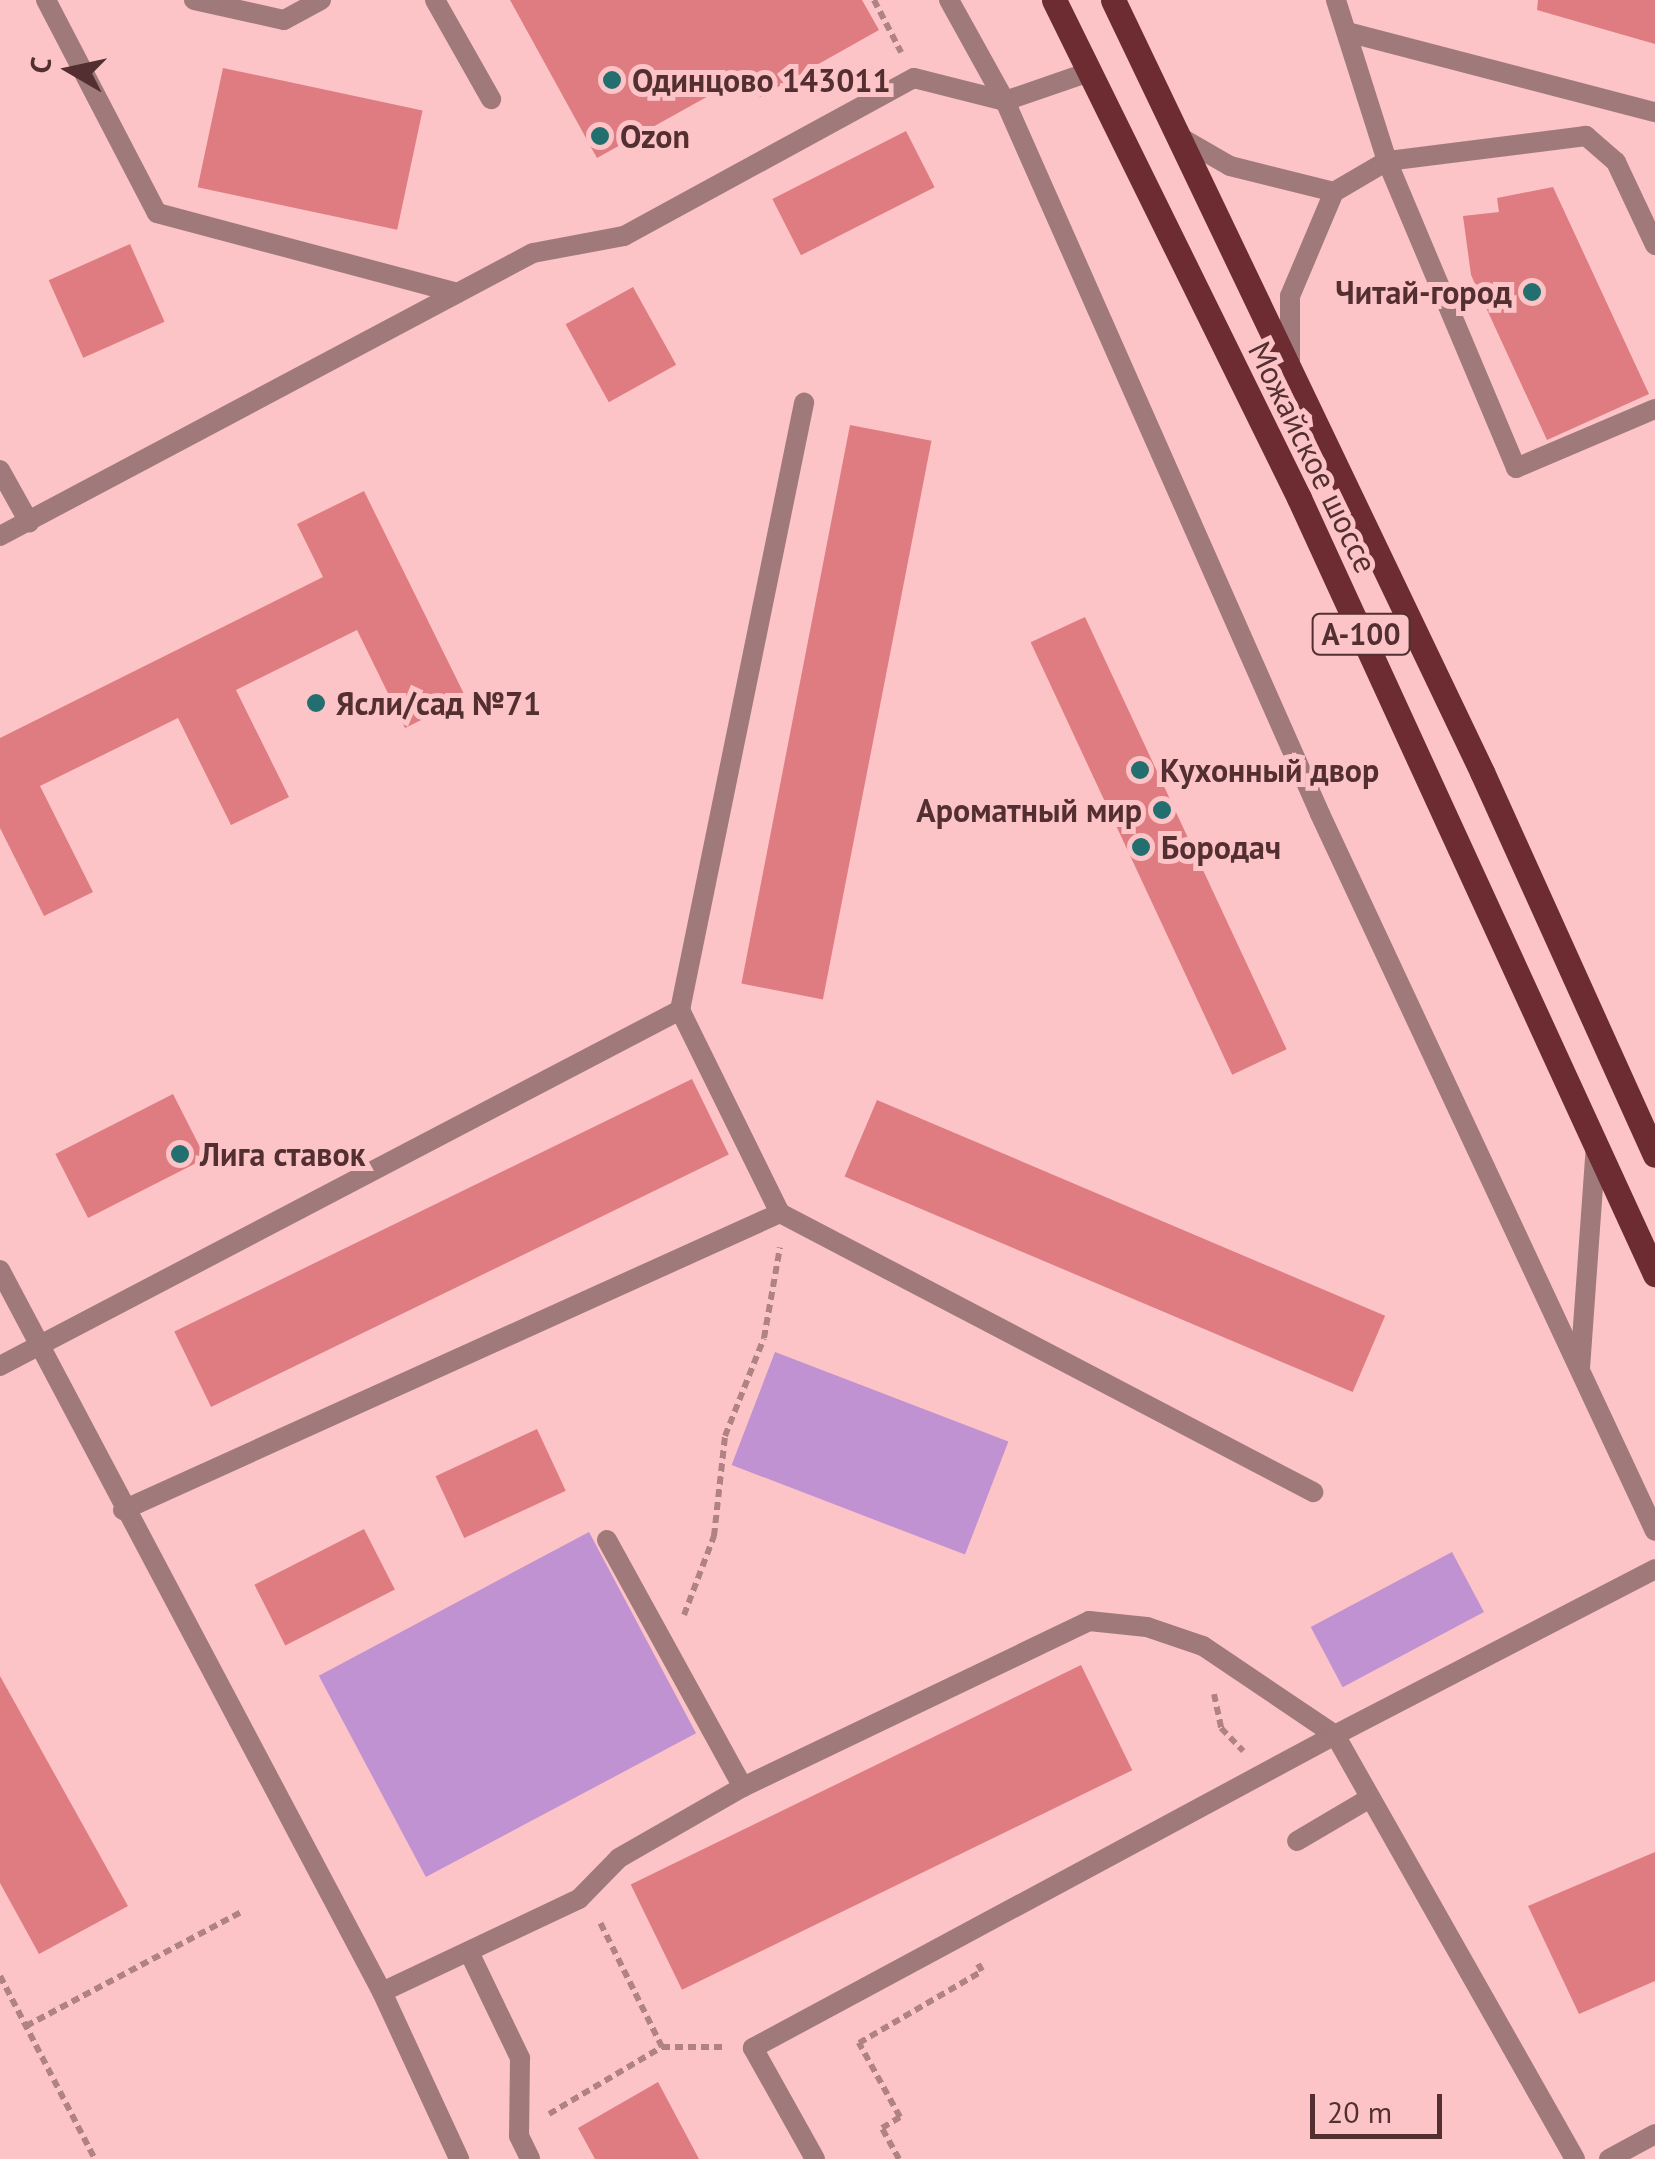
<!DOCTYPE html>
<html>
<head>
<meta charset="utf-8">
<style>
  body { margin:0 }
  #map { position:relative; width:1655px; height:2159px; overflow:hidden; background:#fcc4c6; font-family:"PT Sans",sans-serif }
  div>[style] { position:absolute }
  .green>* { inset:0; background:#c092d1; transform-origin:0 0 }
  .building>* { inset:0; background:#df7c82; transform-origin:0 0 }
  .path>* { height:6px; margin-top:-3px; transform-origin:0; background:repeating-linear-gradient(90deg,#b18284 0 8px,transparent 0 13px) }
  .service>* { height:20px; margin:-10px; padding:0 10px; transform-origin:10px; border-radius:10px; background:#a0797a }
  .minor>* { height:20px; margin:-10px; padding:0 10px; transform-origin:10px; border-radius:10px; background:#a0797a }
  .primary>* { height:25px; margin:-12.5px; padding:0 12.5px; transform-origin:12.5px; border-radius:12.5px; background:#6c2c32 }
  .dots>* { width:28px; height:28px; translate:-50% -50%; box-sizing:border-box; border:5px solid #fcc4c6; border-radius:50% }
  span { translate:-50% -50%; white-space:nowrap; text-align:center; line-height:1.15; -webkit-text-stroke:10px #fcc4c6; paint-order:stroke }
  .shield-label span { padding:2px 8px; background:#fcc4c6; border:2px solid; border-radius:8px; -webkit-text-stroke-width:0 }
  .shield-label { font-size:30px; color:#532f31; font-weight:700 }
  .poi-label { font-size:32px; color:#532f31; font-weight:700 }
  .left { translate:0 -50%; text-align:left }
  .right { translate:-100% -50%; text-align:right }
  .street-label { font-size:32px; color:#532f31 }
  .north { position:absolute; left:20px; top:20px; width:100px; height:100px; -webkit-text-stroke:8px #fcc4c6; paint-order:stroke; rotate:279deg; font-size:28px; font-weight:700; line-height:40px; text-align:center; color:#532f31 }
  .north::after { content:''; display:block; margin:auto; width:35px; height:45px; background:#532f31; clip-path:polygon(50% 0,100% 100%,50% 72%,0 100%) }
  .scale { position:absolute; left:1310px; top:2094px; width:132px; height:45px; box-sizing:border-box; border:5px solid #532f31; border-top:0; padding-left:12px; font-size:30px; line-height:35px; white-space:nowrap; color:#532f31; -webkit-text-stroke:8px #fcc4c6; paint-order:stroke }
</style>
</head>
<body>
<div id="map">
  <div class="green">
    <i style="left:775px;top:1352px;width:250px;height:121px;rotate:21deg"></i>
    <i style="left:589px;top:1532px;width:228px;height:306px;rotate:62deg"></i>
    <i style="left:1452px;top:1552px;width:68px;height:160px;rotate:62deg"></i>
  </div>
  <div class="building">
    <i style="clip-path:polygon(510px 0,862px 0,879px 30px,760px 97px,748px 74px,597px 158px)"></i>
    <i style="clip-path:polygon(1538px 0,1655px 0,1655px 44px,1537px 10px)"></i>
    <i style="left:223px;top:68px;width:204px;height:122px;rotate:12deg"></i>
    <i style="left:906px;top:131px;width:63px;height:150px;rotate:63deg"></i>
    <i style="clip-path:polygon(1553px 187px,1649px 394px,1547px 440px,1471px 275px,1463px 216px,1499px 212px,1497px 198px)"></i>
    <i style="left:130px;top:244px;width:85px;height:89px;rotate:66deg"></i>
    <i style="left:633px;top:287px;width:89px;height:77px;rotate:61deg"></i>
    <i style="left:850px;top:425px;width:83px;height:569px;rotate:11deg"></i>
    <i style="clip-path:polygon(364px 491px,466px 698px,405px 728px,357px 630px,236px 690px,289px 797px,231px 825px,178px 718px,40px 786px,93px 892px,44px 916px,0 828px,0 738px,323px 577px,297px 524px)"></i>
    <i style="left:1085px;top:617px;width:477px;height:60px;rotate:65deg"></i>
    <i style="left:692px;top:1079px;width:84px;height:576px;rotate:64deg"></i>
    <i style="left:173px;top:1094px;width:72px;height:132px;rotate:63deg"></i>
    <i style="left:877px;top:1100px;width:552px;height:83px;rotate:23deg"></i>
    <i style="left:537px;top:1429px;width:68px;height:112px;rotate:65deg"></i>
    <i style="left:364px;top:1529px;width:68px;height:123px;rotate:63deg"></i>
    <i style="left:1081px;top:1665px;width:117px;height:501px;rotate:64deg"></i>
    <i style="clip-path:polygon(0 1676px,128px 1906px,39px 1954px,0 1883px)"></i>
    <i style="clip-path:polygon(1655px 1852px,1655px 1981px,1579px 2014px,1528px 1906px)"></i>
    <i style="clip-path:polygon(658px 2082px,699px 2159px,595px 2159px,578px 2128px)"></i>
  </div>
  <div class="path">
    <i style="left:874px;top:0;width:59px;rotate:62.6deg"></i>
    <i style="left:684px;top:1615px;width:85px;rotate:-69.2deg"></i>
    <i style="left:714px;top:1536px;width:101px;rotate:-83.7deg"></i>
    <i style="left:725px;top:1436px;width:105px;rotate:-68.3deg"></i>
    <i style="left:764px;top:1338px;width:92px;rotate:-80deg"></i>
    <i style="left:1214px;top:1694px;width:35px;rotate:78deg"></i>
    <i style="left:1221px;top:1728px;width:32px;rotate:46deg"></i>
    <i style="left:0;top:1976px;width:206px;rotate:62.6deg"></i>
    <i style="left:26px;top:2026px;width:246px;rotate:-27.9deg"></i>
    <i style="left:662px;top:2047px;width:63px"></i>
    <i style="left:549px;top:2114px;width:131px;rotate:-30.7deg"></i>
    <i style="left:662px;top:2047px;width:142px;rotate:-116.4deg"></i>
    <i style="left:899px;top:2159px;width:35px;rotate:-119deg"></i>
    <i style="left:882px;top:2128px;width:21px;rotate:-31deg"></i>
    <i style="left:900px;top:2117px;width:85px;rotate:-119deg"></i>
    <i style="left:859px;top:2043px;width:143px;rotate:-30.3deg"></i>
    <i style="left:982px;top:1971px;width:10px;rotate:-119deg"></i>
  </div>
  <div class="service">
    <i style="left:46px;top:0;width:240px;rotate:62.5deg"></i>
    <i style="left:157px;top:213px;width:311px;rotate:14.9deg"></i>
    <i style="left:194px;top:0;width:92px;rotate:12.5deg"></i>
    <i style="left:284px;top:20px;width:42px;rotate:-28.4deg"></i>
    <i style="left:435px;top:0;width:114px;rotate:60.5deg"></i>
    <i style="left:1347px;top:32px;width:318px;rotate:14.6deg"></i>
    <i style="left:1183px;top:139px;width:54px;rotate:29.9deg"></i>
    <i style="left:1230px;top:166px;width:107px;rotate:14deg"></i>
    <i style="left:1655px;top:245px;width:92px;rotate:-115.2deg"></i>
    <i style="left:1616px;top:162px;width:40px;rotate:-139deg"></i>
    <i style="left:1586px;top:136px;width:201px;rotate:172.8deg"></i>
    <i style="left:1387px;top:161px;width:333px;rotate:67.2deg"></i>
    <i style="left:1516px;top:468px;width:151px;rotate:-23deg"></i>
    <i style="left:1290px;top:364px;width:68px;rotate:-90deg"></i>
    <i style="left:1290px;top:296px;width:113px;rotate:-67.1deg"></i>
    <i style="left:1334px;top:192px;width:61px;rotate:-30.3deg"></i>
    <i style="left:1387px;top:161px;width:169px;rotate:-107.6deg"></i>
    <i style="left:0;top:470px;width:60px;rotate:60.9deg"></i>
    <i style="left:0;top:536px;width:603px;rotate:-27.97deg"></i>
    <i style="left:533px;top:253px;width:93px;rotate:-10.6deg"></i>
    <i style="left:624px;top:236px;width:330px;rotate:-28.6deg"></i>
    <i style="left:914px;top:78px;width:94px;rotate:14.2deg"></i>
    <i style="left:1005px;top:101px;width:89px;rotate:-19deg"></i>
    <i style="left:680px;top:1010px;width:620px;rotate:-78.45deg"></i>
    <i style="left:780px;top:1213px;width:602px;rotate:27.63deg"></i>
    <i style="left:0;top:1270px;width:817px;rotate:62.12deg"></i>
    <i style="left:382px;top:1992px;width:184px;rotate:65.2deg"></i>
    <i style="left:0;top:1366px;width:768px;rotate:-27.63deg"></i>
    <i style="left:680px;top:1010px;width:226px;rotate:63.8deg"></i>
    <i style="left:780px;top:1213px;width:721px;rotate:155.67deg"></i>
    <i style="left:607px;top:1540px;width:282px;rotate:61.2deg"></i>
    <i style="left:743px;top:1787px;width:384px;rotate:-25.6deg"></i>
    <i style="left:1089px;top:1621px;width:58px;rotate:5.9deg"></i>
    <i style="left:1147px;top:1627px;width:59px;rotate:18.7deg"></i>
    <i style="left:1203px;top:1646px;width:159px;rotate:34deg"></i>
    <i style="left:1335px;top:1735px;width:661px;rotate:151.73deg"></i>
    <i style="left:753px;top:2048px;width:127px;rotate:60.8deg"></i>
    <i style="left:1297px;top:1841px;width:85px;rotate:-30.5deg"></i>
    <i style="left:469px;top:1952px;width:118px;rotate:64.3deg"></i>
    <i style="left:520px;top:2058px;width:78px;rotate:90.7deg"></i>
    <i style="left:519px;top:2136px;width:25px;rotate:64deg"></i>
    <i style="left:382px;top:1992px;width:218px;rotate:-25.3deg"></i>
    <i style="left:579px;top:1899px;width:57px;rotate:-45.7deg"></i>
    <i style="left:619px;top:1858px;width:143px;rotate:-29.8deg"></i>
    <i style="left:1575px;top:2159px;width:487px;rotate:-119.5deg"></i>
    <i style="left:1335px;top:1735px;width:360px;rotate:-27.4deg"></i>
    <i style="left:1609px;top:2159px;width:52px;rotate:-28.5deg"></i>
  </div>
  <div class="minor">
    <i style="left:949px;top:0;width:115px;rotate:61deg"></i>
    <i style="left:1005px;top:101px;width:779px;rotate:66.16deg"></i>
    <i style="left:1320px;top:814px;width:791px;rotate:64.96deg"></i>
    <i style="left:1580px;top:1368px;width:222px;rotate:-85.9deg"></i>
  </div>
  <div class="primary">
    <i style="left:1054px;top:0;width:555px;rotate:63.8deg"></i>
    <i style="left:1299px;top:498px;width:854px;rotate:65.36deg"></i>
    <i style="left:1113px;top:0;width:856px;rotate:64.45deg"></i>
    <i style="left:1482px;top:772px;width:420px;rotate:65.7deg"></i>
  </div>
  <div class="dots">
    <i style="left:612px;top:80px;background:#236f70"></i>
    <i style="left:600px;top:136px;background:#236f70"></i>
    <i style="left:1532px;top:292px;background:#236f70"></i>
    <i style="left:316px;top:703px;background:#236f70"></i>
    <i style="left:1140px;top:770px;background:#236f70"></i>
    <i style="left:1162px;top:810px;background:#236f70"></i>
    <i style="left:1141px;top:847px;background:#236f70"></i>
    <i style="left:180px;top:1154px;background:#236f70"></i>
  </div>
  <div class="shield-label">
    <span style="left:1361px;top:634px">А-100</span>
  </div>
  <div class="poi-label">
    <span class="left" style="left:632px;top:80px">Одинцово 143011</span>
    <span class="left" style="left:620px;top:136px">Ozon</span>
    <span class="right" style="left:1512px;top:292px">Читай-город</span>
    <span class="left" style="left:336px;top:703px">Ясли/сад №71</span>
    <span class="left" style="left:1160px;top:770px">Кухонный двор</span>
    <span class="right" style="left:1142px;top:810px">Ароматный мир</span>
    <span class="left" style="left:1161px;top:847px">Бородач</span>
    <span class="left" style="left:200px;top:1154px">Лига ставок</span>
  </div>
  <div class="street-label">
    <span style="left:1313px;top:457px;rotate:64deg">Можайское шоссе</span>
  </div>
  <div class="north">С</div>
  <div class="scale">20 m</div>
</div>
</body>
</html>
